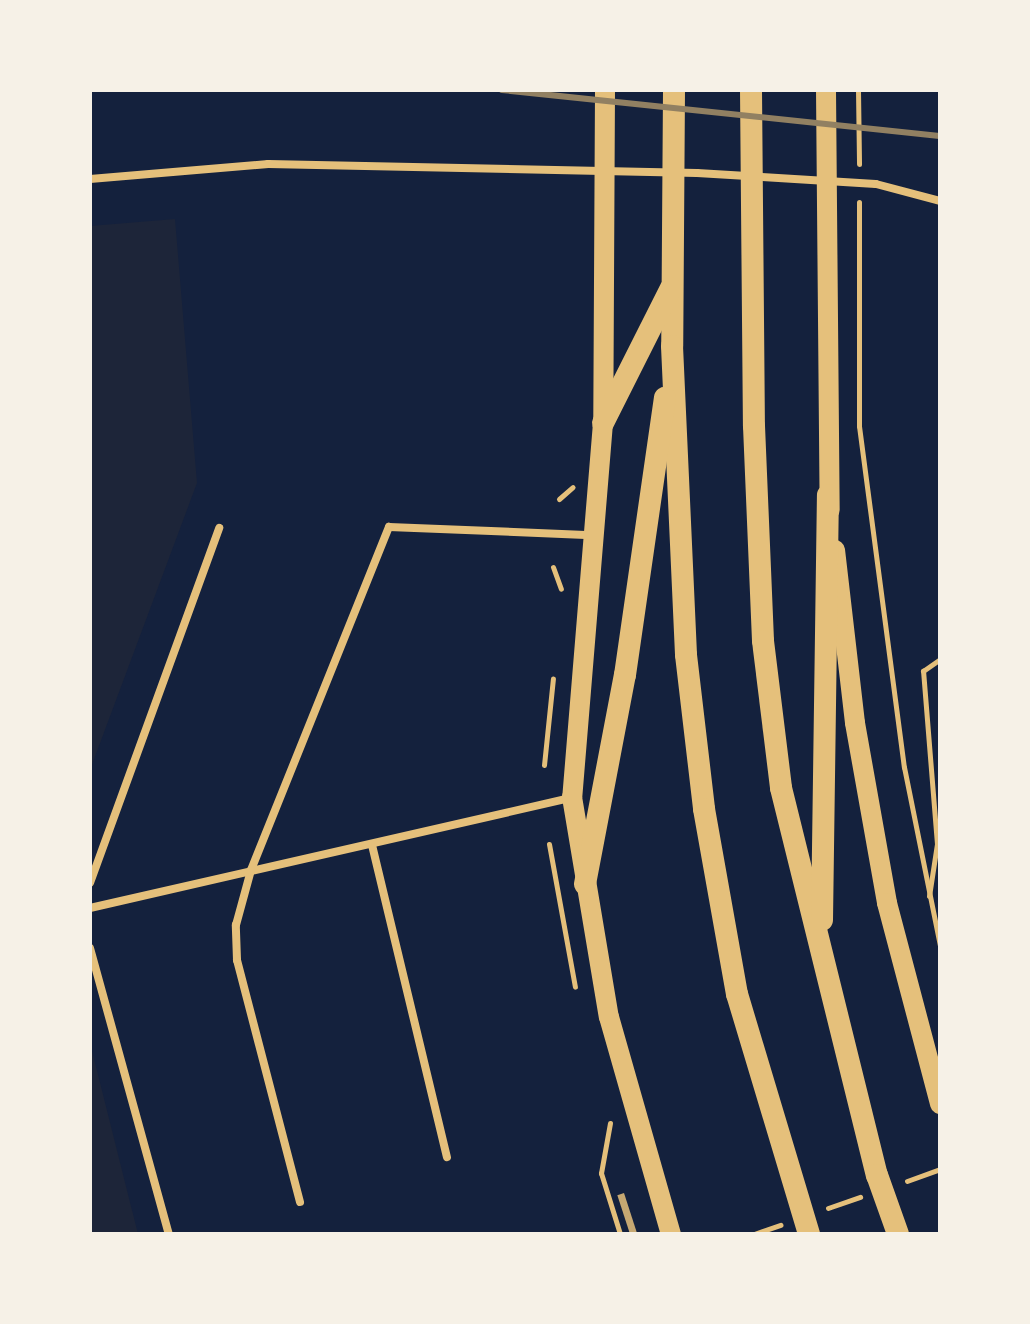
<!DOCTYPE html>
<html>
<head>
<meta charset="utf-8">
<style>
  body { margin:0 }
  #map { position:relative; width:1030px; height:1324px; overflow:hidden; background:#14213d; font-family:"IBM Plex Sans",sans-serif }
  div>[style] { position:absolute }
  .green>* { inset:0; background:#1d2539 }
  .building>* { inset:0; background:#c6a872; transform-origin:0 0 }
  .path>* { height:5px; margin:-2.5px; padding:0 2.5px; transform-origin:2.5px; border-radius:2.5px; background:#e5c07b }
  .minor>* { height:8px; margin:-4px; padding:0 4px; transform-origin:4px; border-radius:4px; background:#e5c07b }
  .primary>* { height:20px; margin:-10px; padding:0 10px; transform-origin:10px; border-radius:10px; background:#e5c07b }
  .trunk>* { height:22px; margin:-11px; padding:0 11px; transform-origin:11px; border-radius:11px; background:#e5c07b }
  .rail>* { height:6px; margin:-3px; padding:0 3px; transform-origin:3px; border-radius:3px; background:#918062 }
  span { translate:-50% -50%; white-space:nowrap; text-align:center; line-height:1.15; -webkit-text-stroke:6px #f6f1e7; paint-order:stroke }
  .frame { position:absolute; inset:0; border:92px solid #f6f1e7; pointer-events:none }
</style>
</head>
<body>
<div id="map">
  <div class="green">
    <i style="clip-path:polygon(175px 219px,197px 483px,90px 770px,90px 226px)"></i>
    <i style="clip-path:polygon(90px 1043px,138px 1234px,90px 1234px)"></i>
  </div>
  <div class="building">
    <i style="left:624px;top:1193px;width:43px;height:7px;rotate:72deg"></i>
  </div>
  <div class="path">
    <i style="left:858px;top:90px;width:74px;rotate:89.2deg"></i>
    <i style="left:859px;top:202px;width:224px;rotate:90deg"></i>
    <i style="left:859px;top:426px;width:344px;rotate:82.5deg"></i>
    <i style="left:904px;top:767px;width:183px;rotate:78.6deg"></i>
    <i style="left:559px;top:499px;width:18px;rotate:-41deg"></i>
    <i style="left:553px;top:567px;width:23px;rotate:70deg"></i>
    <i style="left:544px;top:765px;width:87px;rotate:-84.1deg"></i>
    <i style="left:549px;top:844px;width:145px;rotate:79.7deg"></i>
    <i style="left:929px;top:896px;width:53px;rotate:-81.3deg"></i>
    <i style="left:937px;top:844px;width:174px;rotate:-94.6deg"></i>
    <i style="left:923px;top:671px;width:21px;rotate:-35deg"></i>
    <i style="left:610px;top:1123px;width:51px;rotate:100.2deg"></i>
    <i style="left:601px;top:1173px;width:64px;rotate:72.7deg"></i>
    <i style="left:907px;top:1181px;width:35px;rotate:-20deg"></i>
    <i style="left:828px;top:1208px;width:34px;rotate:-19deg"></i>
    <i style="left:754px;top:1234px;width:28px;rotate:-19deg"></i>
  </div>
  <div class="minor">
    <i style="left:90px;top:179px;width:179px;rotate:-4.8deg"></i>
    <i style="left:268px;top:164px;width:429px;rotate:1.2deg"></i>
    <i style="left:697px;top:173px;width:179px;rotate:3.5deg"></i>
    <i style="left:876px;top:184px;width:66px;rotate:14.9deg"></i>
    <i style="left:372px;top:845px;width:321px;rotate:76.5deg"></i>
    <i style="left:90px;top:883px;width:378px;rotate:-70deg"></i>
    <i style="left:90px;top:908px;width:493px;rotate:-12.9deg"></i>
    <i style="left:90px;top:948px;width:297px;rotate:74.6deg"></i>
    <i style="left:300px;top:1202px;width:250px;rotate:-104.6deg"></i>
    <i style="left:237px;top:960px;width:35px;rotate:-92deg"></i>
    <i style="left:236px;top:925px;width:57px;rotate:-74.7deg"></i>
    <i style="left:251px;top:870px;width:370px;rotate:-68.1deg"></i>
    <i style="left:389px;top:527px;width:203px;rotate:2.3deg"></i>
  </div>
  <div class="primary">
    <i style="left:605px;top:90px;width:333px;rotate:90.3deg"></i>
    <i style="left:603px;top:423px;width:375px;rotate:94.7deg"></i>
    <i style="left:572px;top:797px;width:223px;rotate:80.5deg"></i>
    <i style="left:609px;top:1017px;width:226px;rotate:74.1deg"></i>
    <i style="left:826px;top:90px;width:420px;rotate:89.5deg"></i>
    <i style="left:835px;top:550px;width:174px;rotate:83.4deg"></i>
    <i style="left:855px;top:723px;width:183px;rotate:79.9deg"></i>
    <i style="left:887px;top:903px;width:208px;rotate:75.2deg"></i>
  </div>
  <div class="trunk">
    <i style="left:674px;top:90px;width:256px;rotate:90.4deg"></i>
    <i style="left:672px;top:346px;width:309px;rotate:87.4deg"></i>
    <i style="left:686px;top:655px;width:155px;rotate:83.3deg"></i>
    <i style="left:704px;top:809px;width:188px;rotate:79.9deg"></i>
    <i style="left:737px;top:994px;width:251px;rotate:73.3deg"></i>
    <i style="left:751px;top:90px;width:336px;rotate:89.5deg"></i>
    <i style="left:754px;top:426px;width:215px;rotate:87.6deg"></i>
    <i style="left:763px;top:641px;width:148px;rotate:83deg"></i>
    <i style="left:781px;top:788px;width:399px;rotate:76.1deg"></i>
    <i style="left:877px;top:1175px;width:63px;rotate:70.4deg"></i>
    <i style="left:603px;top:423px;width:151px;rotate:-63.3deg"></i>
    <i style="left:585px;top:884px;width:213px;rotate:-79.2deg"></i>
    <i style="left:625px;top:675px;width:280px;rotate:-81.8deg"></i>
    <i style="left:822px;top:920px;width:425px;rotate:-89.2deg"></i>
  </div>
  <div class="rail">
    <i style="left:502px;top:90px;width:440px;rotate:6deg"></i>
  </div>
  <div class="frame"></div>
</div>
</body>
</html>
